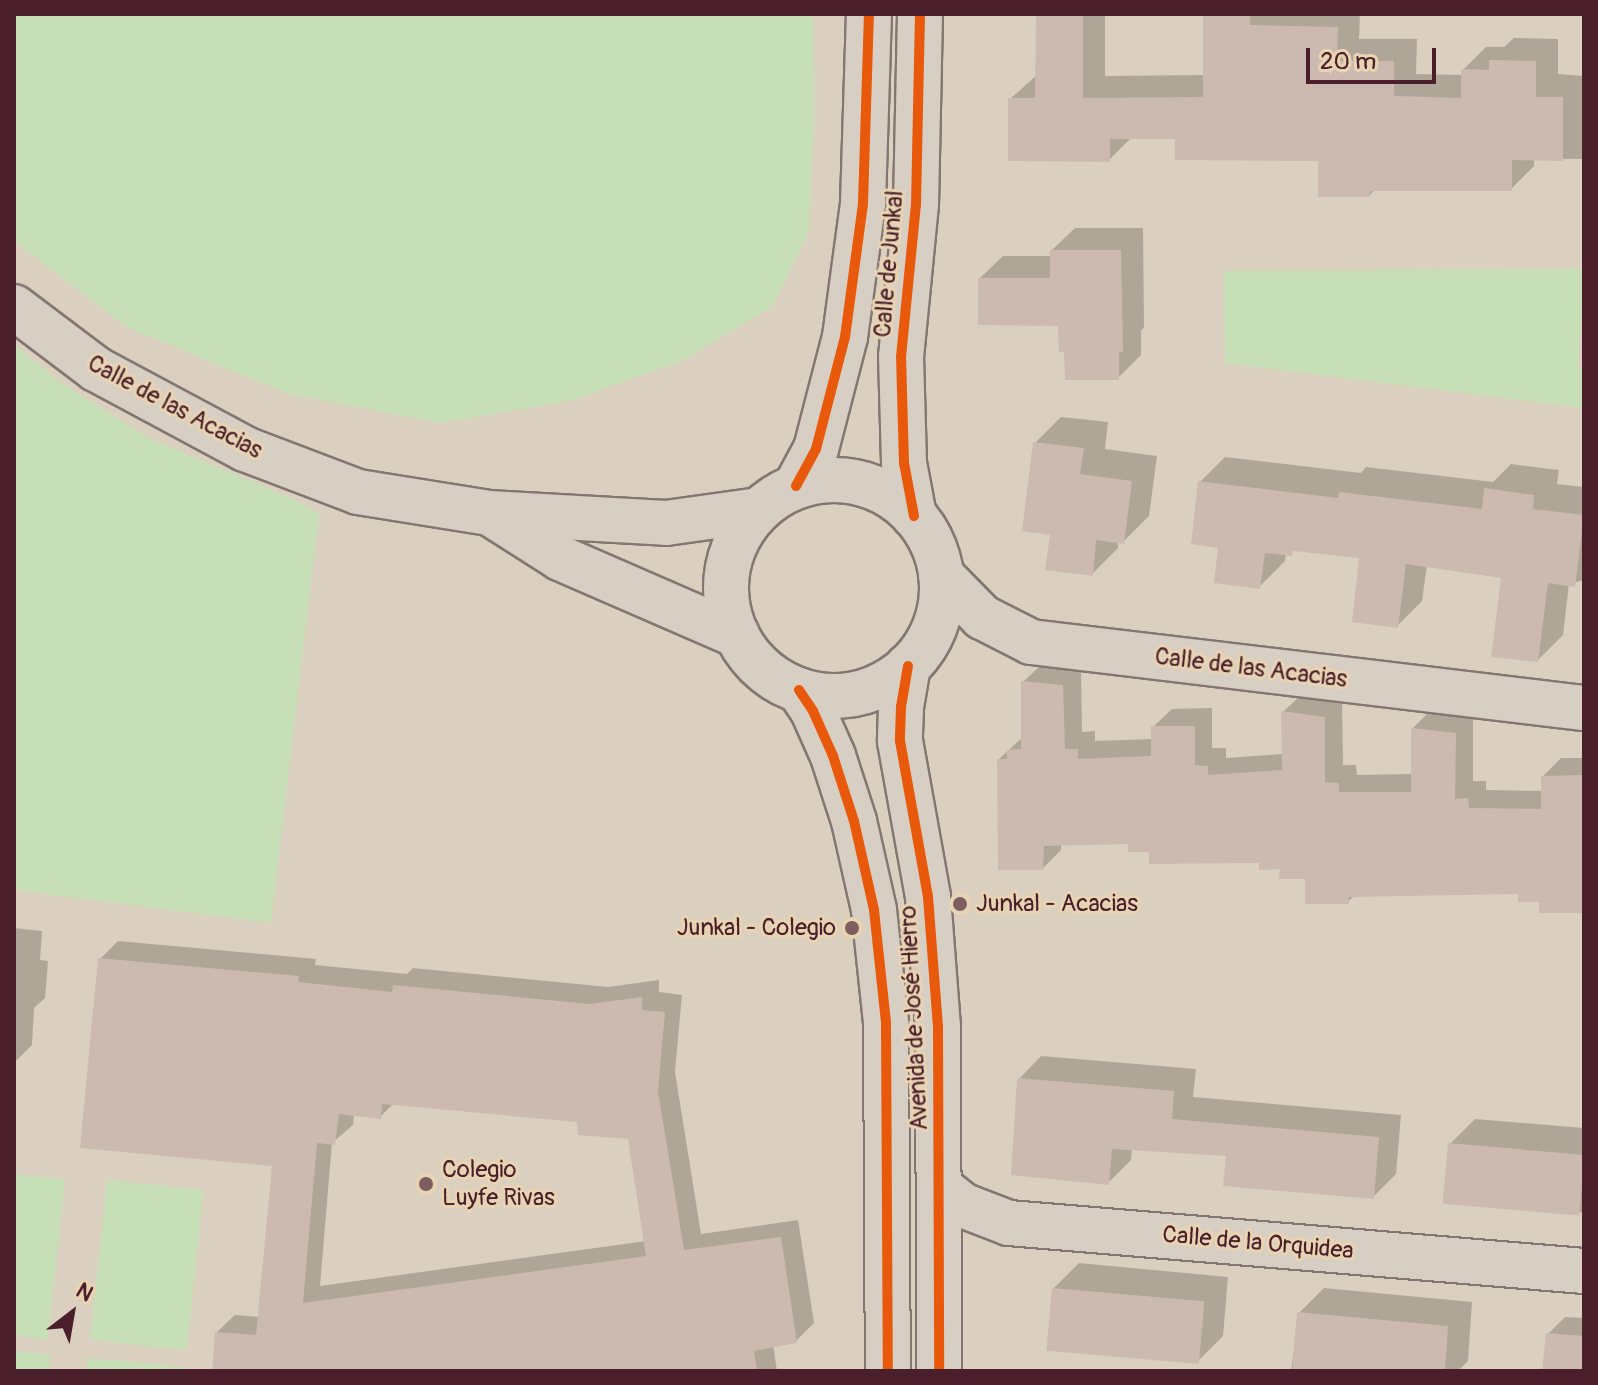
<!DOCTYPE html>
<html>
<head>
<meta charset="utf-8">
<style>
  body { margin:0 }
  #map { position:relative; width:1598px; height:1385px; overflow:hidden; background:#dbd0bf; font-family:Pangolin,sans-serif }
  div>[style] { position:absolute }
  .green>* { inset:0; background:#c6dfb7; transform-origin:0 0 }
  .shadow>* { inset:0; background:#0003 }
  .building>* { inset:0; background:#ccbab0; transform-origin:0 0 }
  .roads { filter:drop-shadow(2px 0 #847671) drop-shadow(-2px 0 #847671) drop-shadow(0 2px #847671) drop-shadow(0 -2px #847671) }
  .minor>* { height:44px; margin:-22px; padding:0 22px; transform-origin:22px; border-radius:22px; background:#d7cfc3 }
  .minor>.ring { margin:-22px; padding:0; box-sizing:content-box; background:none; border:44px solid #d7cfc3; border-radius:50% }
  .cycleway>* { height:10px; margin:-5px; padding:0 5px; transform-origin:5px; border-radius:5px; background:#e8590c }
  .dots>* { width:22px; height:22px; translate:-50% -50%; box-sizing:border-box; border:4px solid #e8d3b2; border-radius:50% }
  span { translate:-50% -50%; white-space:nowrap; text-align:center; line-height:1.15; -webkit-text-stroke:6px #e8d3b2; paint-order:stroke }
  .street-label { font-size:24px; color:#4a1f2b }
  .poi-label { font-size:24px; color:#4a1f2b }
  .left { translate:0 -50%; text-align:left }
  .right { translate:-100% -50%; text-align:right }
  .frame { position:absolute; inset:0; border:16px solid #4a1f2b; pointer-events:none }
  .north { position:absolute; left:32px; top:1273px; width:80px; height:80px; -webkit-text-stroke:6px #e8d3b2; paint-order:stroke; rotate:31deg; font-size:22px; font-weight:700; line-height:32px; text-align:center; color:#4a1f2b }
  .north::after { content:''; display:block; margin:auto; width:28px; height:36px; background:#4a1f2b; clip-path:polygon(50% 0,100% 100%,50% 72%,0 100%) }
  .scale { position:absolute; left:1306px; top:48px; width:130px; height:36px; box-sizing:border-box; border:4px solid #4a1f2b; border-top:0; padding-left:10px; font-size:24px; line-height:28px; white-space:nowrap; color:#4a1f2b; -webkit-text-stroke:6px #e8d3b2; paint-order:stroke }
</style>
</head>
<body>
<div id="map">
  <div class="green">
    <i style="clip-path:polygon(14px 14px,813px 14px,814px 123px,809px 230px,773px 306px,682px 361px,570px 401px,441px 423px,289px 394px,128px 328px,14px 241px)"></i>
    <i style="clip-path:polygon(1584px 269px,1578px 367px,1584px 368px,1584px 408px,1225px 363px,1224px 271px)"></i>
    <i style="clip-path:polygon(14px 344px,57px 380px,148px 438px,291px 498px,319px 513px,271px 923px,14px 890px)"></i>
    <i style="clip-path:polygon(14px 1174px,65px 1179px,48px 1339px,14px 1336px)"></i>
    <i style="left:107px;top:1180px;width:97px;height:161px;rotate:6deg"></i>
    <i style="clip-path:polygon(14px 1351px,51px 1355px,49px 1371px,14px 1371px)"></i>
    <i style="clip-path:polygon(88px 1358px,184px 1367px,184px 1371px,86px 1371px)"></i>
  </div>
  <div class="shadow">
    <i style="clip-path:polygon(1038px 14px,1105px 14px,1105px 76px,1205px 75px,1205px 14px,1360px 14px,1359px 39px,1417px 39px,1416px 74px,1463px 75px,1463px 70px,1486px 47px,1504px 47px,1514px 38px,1558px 39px,1558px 74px,1584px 76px,1584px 159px,1534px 159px,1534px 166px,1511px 189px,1375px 189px,1370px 195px,1320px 159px,1177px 137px,1132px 137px,1109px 160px,1010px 99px,1037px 75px)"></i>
    <i style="clip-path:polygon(1075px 228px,1143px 228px,1144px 327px,1141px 331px,1141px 355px,1118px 378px,1066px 350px,1060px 324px,980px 278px,1003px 256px,1052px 256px,1052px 250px)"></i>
    <i style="clip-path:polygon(1061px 417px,1108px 422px,1105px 449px,1157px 456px,1149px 516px,1123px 542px,1118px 542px,1118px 548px,1092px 574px,1052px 533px,1035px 443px)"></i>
    <i style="clip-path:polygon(1225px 457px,1361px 473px,1366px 467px,1493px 482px,1511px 464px,1559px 470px,1557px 484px,1584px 487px,1584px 580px,1569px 584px,1563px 635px,1538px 660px,1503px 577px,1427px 565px,1422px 601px,1397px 626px,1361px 557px,1296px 550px,1286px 554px,1285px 561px,1260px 586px,1220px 546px,1200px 482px)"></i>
    <i style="clip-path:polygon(1042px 664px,1081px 667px,1082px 732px,1095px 731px,1095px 741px,1153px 739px,1153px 727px,1172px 709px,1212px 708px,1212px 748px,1226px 748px,1226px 758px,1283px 754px,1283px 712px,1302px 694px,1342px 699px,1343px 765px,1356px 765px,1357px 775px,1413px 774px,1413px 728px,1431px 710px,1473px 715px,1473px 781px,1486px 781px,1486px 790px,1543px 791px,1543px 776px,1561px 758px,1584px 758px,1584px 911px,1520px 892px,1355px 895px,1348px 902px,1307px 877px,1261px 861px,1151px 850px,1130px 842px,1061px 844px,1061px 850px,1043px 868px,999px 759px,1023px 737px,1023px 682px)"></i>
    <i style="clip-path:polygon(14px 928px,42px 931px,40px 960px,48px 961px,45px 998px,34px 1008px,32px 1045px,14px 1063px)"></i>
    <i style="clip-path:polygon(evenodd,118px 941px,316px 959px,315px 965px,407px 974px,413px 968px,608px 987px,659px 980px,659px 992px,682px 995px,675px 1072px,701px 1234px,798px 1220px,814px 1323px,796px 1341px,773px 1345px,777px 1371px,214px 1371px,217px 1332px,235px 1315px,260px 1317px,274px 1164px,100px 959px,118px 941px,394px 1103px,579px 1120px,629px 1137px,646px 1241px,320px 1286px,332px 1143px,353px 1125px,354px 1114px,380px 1117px,394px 1103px)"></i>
    <i style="clip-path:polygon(1041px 1056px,1196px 1069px,1193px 1097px,1401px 1115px,1396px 1174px,1373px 1197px,1228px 1154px,1132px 1148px,1131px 1160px,1108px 1183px,1019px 1079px)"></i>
    <i style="clip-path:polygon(1475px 1119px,1584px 1128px,1584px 1214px,1450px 1144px)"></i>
    <i style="clip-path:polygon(1079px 1263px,1228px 1277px,1223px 1336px,1198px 1361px,1054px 1288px)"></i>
    <i style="clip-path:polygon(1324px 1288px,1472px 1302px,1468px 1361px,1458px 1371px,1291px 1371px,1299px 1313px)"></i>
    <i style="clip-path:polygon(1565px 1317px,1584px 1318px,1584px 1371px,1543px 1371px,1548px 1334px)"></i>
  </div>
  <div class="building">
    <i style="clip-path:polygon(1036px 14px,1083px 14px,1083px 98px,1203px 97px,1203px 14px,1250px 14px,1250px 25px,1338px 27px,1337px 61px,1394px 61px,1394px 96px,1461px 98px,1461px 69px,1489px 70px,1489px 60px,1536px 61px,1536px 97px,1563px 97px,1563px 161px,1512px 160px,1512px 191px,1370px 191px,1370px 197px,1318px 197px,1318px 161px,1175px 160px,1175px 139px,1110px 139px,1110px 162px,1008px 161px,1008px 98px,1035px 98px)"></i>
    <i style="clip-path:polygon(1050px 250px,1121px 250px,1123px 352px,1119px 352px,1119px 380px,1065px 380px,1064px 352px,1059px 352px,1058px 326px,978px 325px,978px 278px,1050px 278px)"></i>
    <i style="clip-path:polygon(1033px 442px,1084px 448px,1080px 474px,1132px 481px,1124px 544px,1096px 540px,1093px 576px,1045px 570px,1050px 535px,1022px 531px)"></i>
    <i style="clip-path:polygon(1198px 481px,1338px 498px,1339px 492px,1482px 509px,1484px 488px,1534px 495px,1533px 509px,1584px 515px,1575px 587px,1548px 583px,1538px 662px,1491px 657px,1501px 578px,1406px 564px,1398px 628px,1352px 622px,1359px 558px,1293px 551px,1292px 556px,1265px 553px,1260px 589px,1214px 583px,1218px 548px,1191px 544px)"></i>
    <i style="clip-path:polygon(1021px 681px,1063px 685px,1065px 749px,1078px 749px,1078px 759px,1151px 756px,1151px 726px,1195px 726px,1195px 765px,1208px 766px,1208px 775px,1282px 770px,1281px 711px,1325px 717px,1325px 782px,1339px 783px,1339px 792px,1411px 792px,1411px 728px,1456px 733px,1455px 799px,1468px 798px,1469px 808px,1541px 809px,1541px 776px,1584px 775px,1584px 913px,1539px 913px,1539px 902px,1518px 902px,1518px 894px,1349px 897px,1349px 904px,1305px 904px,1305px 879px,1279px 879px,1280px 869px,1259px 870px,1259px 863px,1149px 864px,1149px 852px,1128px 852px,1128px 844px,1044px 846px,1043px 870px,998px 870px,997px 759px,1007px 759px,1007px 750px,1021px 749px)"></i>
    <i style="clip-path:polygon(evenodd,98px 958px,299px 976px,298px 982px,392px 992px,393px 985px,589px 1004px,642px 997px,642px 1010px,665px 1012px,658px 1091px,684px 1250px,781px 1237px,797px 1343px,754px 1351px,757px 1371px,212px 1371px,215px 1332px,256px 1335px,272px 1166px,80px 1148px,98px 958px,382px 1104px,577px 1122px,578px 1135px,628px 1139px,646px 1256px,303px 1303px,317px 1143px,335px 1145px,339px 1114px,381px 1119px,382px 1104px)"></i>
    <i style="clip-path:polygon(1017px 1078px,1174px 1091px,1172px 1119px,1379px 1137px,1374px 1199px,1223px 1186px,1226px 1156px,1112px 1149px,1109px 1185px,1011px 1175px)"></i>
    <i style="left:1448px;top:1143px;width:137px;height:61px;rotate:5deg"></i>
    <i style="left:1052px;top:1288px;width:153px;height:63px;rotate:5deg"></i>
    <i style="clip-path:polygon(1297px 1312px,1448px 1326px,1445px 1371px,1292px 1371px)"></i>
    <i style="clip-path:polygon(1546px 1333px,1584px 1336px,1584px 1371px,1542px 1371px)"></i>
  </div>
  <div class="roads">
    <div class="minor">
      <i style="left:14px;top:307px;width:103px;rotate:37.1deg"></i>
      <i style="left:96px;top:369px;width:169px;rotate:28.2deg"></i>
      <i style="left:245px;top:449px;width:121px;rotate:20.8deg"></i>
      <i style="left:358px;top:492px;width:133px;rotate:9.1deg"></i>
      <i style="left:489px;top:513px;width:177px;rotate:3.2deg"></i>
      <i style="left:666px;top:523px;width:94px;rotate:-8deg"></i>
      <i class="ring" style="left:726px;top:480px;width:172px;height:172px"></i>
      <i style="left:796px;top:486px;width:42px;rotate:-61.6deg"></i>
      <i style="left:816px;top:449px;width:116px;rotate:-75.5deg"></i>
      <i style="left:845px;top:337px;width:135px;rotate:-82.3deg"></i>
      <i style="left:863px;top:203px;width:189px;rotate:-88.2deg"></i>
      <i style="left:491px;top:514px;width:82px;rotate:32.5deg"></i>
      <i style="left:560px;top:558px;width:193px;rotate:23.5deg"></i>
      <i style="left:914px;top:516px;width:54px;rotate:-100.7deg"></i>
      <i style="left:904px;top:463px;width:106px;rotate:-91.6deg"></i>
      <i style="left:901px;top:357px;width:153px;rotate:-84.4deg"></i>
      <i style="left:916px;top:205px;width:191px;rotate:-88.8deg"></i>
      <i style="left:941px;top:575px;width:59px;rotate:45.7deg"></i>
      <i style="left:982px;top:617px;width:55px;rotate:27deg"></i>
      <i style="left:1031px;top:642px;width:557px;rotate:6.81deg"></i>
      <i style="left:908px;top:666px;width:42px;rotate:99.7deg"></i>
      <i style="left:901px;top:707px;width:34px;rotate:92deg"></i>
      <i style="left:900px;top:741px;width:158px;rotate:79.8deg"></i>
      <i style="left:928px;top:897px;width:130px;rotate:85.6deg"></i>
      <i style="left:938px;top:1027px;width:344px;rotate:89.8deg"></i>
      <i style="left:799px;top:690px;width:25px;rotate:56deg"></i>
      <i style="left:813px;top:711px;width:49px;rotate:66deg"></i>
      <i style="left:833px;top:756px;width:68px;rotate:72.1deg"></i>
      <i style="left:854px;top:821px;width:91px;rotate:77.3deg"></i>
      <i style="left:874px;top:910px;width:113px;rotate:83.9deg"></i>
      <i style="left:886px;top:1022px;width:349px;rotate:89.7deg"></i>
      <i style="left:940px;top:1187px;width:28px;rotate:39deg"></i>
      <i style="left:962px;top:1205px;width:50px;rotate:21deg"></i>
      <i style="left:1009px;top:1223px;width:577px;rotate:4.77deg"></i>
    </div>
  </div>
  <div class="cycleway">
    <i style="left:796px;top:486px;width:42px;rotate:-61.6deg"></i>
    <i style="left:816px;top:449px;width:116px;rotate:-75.5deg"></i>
    <i style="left:845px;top:337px;width:135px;rotate:-82.3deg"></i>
    <i style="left:863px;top:203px;width:189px;rotate:-88.2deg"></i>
    <i style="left:914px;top:516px;width:54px;rotate:-100.7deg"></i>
    <i style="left:904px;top:463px;width:106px;rotate:-91.6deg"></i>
    <i style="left:901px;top:357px;width:153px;rotate:-84.4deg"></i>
    <i style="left:916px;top:205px;width:191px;rotate:-88.8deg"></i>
    <i style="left:908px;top:666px;width:42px;rotate:99.7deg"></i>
    <i style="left:901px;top:707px;width:34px;rotate:92deg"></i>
    <i style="left:900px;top:741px;width:158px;rotate:79.8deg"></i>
    <i style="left:928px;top:897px;width:130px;rotate:85.6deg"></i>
    <i style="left:938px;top:1027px;width:344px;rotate:89.8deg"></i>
    <i style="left:799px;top:690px;width:25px;rotate:56deg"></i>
    <i style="left:813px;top:711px;width:49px;rotate:66deg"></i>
    <i style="left:833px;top:756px;width:68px;rotate:72.1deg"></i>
    <i style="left:854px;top:821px;width:91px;rotate:77.3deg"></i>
    <i style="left:874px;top:910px;width:113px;rotate:83.9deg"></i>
    <i style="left:886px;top:1022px;width:349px;rotate:89.7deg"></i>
  </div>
  <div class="dots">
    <i style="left:960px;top:904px;background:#7d5d5f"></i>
    <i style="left:852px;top:928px;background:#7d5d5f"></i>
    <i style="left:426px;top:1184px;background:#7d5d5f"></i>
  </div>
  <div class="street-label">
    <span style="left:889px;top:264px;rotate:-85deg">Calle de Junkal</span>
    <span style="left:175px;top:407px;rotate:28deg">Calle de las Acacias</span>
    <span style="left:1251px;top:668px;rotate:7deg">Calle de las Acacias</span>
    <span style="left:914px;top:1018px;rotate:-93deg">Avenida de José Hierro</span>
    <span style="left:1258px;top:1243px;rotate:5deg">Calle de la Orquidea</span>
  </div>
  <div class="poi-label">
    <span class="left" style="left:976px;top:904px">Junkal - Acacias</span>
    <span class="right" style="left:836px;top:928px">Junkal - Colegio</span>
    <span class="left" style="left:442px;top:1184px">Colegio<br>Luyfe Rivas</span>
  </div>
  <div class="frame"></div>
  <div class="north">N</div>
  <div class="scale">20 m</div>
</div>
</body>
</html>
